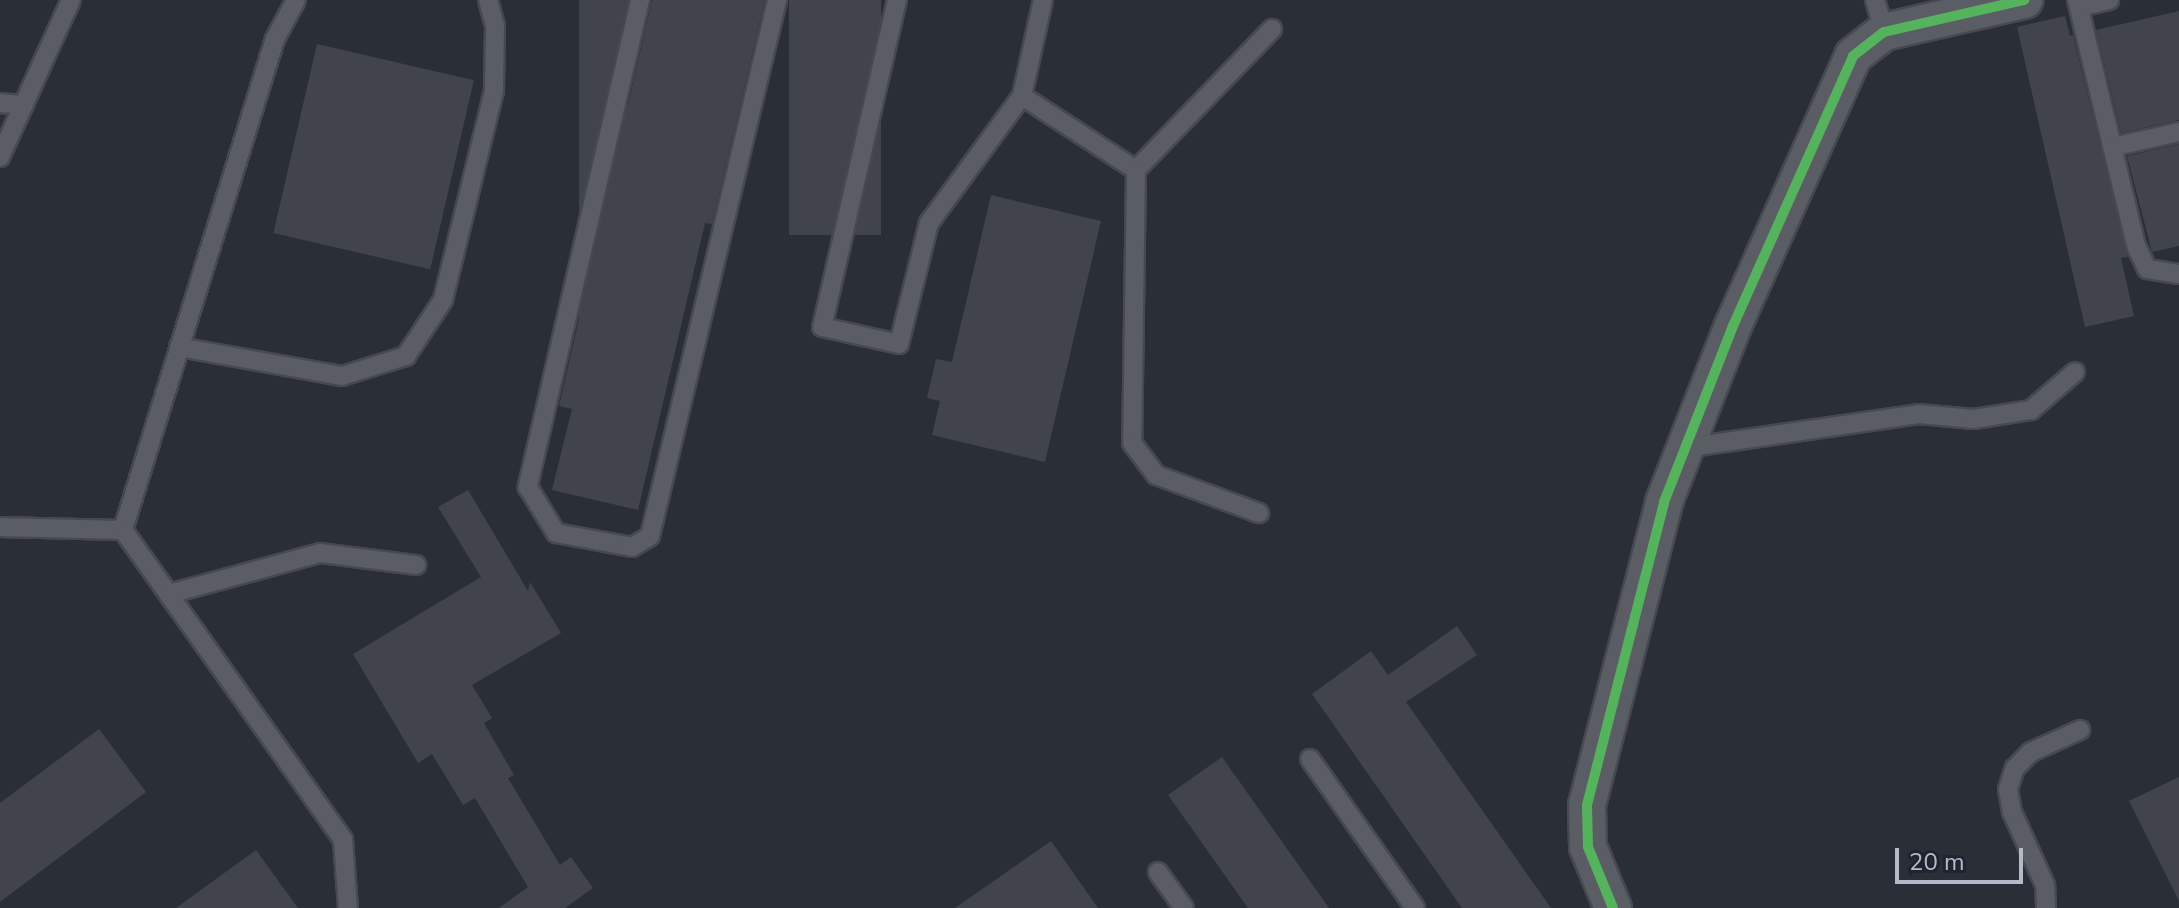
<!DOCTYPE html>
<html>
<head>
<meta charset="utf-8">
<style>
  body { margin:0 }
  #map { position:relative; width:2179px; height:908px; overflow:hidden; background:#2a2e36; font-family:"Nunito Sans",sans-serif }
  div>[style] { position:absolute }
  .building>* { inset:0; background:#41454b; transform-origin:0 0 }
  .roads { filter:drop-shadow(2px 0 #46494f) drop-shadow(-2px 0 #46494f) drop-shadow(0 2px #46494f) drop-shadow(0 -2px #46494f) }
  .service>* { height:18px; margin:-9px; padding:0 9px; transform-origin:9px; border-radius:9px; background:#5a5d64 }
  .minor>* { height:36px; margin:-18px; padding:0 18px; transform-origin:18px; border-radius:18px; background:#5a5d64 }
  .cycleway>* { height:10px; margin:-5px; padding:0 5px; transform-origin:5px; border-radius:5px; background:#56b35d }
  span { translate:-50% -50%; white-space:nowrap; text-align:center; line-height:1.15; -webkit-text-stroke:8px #1e2430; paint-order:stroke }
  .scale { position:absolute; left:1895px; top:848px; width:128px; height:36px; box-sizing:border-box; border:4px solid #b4bac7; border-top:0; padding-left:10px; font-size:24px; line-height:28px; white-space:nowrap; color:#b4bac7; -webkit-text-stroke:6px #1e2430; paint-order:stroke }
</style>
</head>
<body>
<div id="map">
  <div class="building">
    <i style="left:579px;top:0;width:49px;height:400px"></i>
    <i style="clip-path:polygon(652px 0,765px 0,712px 224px,705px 223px,638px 510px,552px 490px,572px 409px,559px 406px)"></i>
    <i style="left:789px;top:0;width:92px;height:235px"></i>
    <i style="clip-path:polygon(2179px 11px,2179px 120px,2121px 133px,2096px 30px)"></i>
    <i style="clip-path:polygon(2065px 16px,2070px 36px,2073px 35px,2128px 257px,2121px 258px,2134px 316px,2085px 327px,2017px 27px)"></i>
    <i style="left:317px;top:44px;width:161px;height:194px;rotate:13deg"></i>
    <i style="clip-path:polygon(2179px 144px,2179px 246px,2152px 252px,2127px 156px)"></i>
    <i style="clip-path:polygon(991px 195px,1101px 221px,1045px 462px,932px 435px,940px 401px,927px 398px,936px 359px,952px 362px)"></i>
    <i style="clip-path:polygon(468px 490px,528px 591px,530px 582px,561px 633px,472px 685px,492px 718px,484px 723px,514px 775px,508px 778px,560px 865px,571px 857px,593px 888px,565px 908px,499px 908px,528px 887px,475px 798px,463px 805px,432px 754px,418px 763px,353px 654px,481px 577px,438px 507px)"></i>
    <i style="clip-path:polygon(1457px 626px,1477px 655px,1406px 702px,1551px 908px,1462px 908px,1312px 694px,1371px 651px,1388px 675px)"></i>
    <i style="clip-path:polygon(99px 729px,146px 792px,0 902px,0 803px)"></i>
    <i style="clip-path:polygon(1222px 757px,1329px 908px,1248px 908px,1168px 795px)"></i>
    <i style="clip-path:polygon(2179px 777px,2179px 901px,2129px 801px)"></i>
    <i style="clip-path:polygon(1051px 841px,1098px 908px,955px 908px)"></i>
    <i style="clip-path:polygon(256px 850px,298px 908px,176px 908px)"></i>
  </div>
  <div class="roads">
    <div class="service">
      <i style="left:640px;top:0;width:500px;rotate:103deg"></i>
      <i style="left:528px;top:487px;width:54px;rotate:58.7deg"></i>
      <i style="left:556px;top:533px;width:77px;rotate:10.4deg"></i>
      <i style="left:632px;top:547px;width:21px;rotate:-31deg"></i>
      <i style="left:650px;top:536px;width:551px;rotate:-76.67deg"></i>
      <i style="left:897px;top:0;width:335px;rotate:102.9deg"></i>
      <i style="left:822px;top:327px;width:79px;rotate:12.4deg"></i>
      <i style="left:899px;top:344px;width:125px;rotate:-76.1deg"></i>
      <i style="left:929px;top:223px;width:157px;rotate:-53.8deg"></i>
      <i style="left:1022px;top:96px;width:98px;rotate:-77.7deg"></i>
      <i style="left:1875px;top:0;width:33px;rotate:74deg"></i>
      <i style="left:2077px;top:0;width:253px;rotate:76.5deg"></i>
      <i style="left:2136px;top:246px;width:25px;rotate:64deg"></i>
      <i style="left:2147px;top:269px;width:32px;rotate:9deg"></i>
      <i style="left:2079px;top:7px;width:31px;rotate:-13deg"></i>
      <i style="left:1022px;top:96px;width:136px;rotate:33deg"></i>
      <i style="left:1136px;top:170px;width:196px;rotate:-46deg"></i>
      <i style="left:0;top:103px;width:24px;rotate:5deg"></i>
      <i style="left:2112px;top:147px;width:69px;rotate:-12.6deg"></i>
      <i style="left:0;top:157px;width:172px;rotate:-65.7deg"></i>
      <i style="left:1136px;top:170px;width:273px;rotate:90.8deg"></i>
      <i style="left:1132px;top:443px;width:40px;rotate:53deg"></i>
      <i style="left:1156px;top:475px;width:110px;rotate:20.3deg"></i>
      <i style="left:179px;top:347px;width:166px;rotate:10.1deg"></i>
      <i style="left:342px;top:376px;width:67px;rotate:-17.4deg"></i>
      <i style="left:406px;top:356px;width:67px;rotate:-56.5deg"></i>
      <i style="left:443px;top:300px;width:216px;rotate:-76.3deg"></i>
      <i style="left:494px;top:90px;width:64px;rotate:-89.1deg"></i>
      <i style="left:495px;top:26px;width:27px;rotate:-105deg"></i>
      <i style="left:1684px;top:448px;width:237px;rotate:-8.2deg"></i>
      <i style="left:1919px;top:414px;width:55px;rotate:5.2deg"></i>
      <i style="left:1974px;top:419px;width:58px;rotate:-9deg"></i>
      <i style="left:2031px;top:410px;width:58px;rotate:-40.8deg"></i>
      <i style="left:0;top:527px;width:123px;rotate:1.4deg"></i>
      <i style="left:123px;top:530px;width:514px;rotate:-72.8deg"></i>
      <i style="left:275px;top:39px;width:44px;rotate:-61.7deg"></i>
      <i style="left:123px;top:530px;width:380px;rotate:54.6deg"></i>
      <i style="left:343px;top:840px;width:68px;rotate:85.8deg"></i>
      <i style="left:169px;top:594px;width:156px;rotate:-15.2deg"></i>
      <i style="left:320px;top:553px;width:97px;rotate:7.1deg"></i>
      <i style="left:1310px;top:759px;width:182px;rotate:54.8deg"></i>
      <i style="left:1158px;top:872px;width:44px;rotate:54.2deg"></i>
      <i style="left:2046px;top:908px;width:23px;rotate:-92deg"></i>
      <i style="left:2045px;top:885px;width:80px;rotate:-114.3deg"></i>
      <i style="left:2012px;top:812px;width:23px;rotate:-100deg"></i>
      <i style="left:2008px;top:789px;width:22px;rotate:-72deg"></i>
      <i style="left:2015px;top:768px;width:23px;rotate:-45deg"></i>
      <i style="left:2031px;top:752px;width:54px;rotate:-24.2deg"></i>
    </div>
    <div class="minor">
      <i style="left:1613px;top:908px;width:66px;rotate:-112.3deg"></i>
      <i style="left:1588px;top:847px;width:42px;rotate:-91.4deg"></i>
      <i style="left:1587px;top:805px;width:313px;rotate:-75.7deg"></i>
      <i style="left:1664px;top:502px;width:189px;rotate:-68.6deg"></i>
      <i style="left:1733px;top:326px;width:295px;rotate:-66deg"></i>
      <i style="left:1853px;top:56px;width:39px;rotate:-38deg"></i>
      <i style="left:1884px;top:32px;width:144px;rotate:-12.9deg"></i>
    </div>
  </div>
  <div class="cycleway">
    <i style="left:1613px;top:908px;width:66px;rotate:-112.3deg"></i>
    <i style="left:1588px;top:847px;width:42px;rotate:-91.4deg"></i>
    <i style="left:1587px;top:805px;width:313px;rotate:-75.7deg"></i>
    <i style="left:1664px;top:502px;width:189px;rotate:-68.6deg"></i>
    <i style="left:1733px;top:326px;width:295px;rotate:-66deg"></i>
    <i style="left:1853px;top:56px;width:39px;rotate:-38deg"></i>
    <i style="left:1884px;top:32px;width:144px;rotate:-12.9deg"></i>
  </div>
  <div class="scale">20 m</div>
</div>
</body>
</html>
